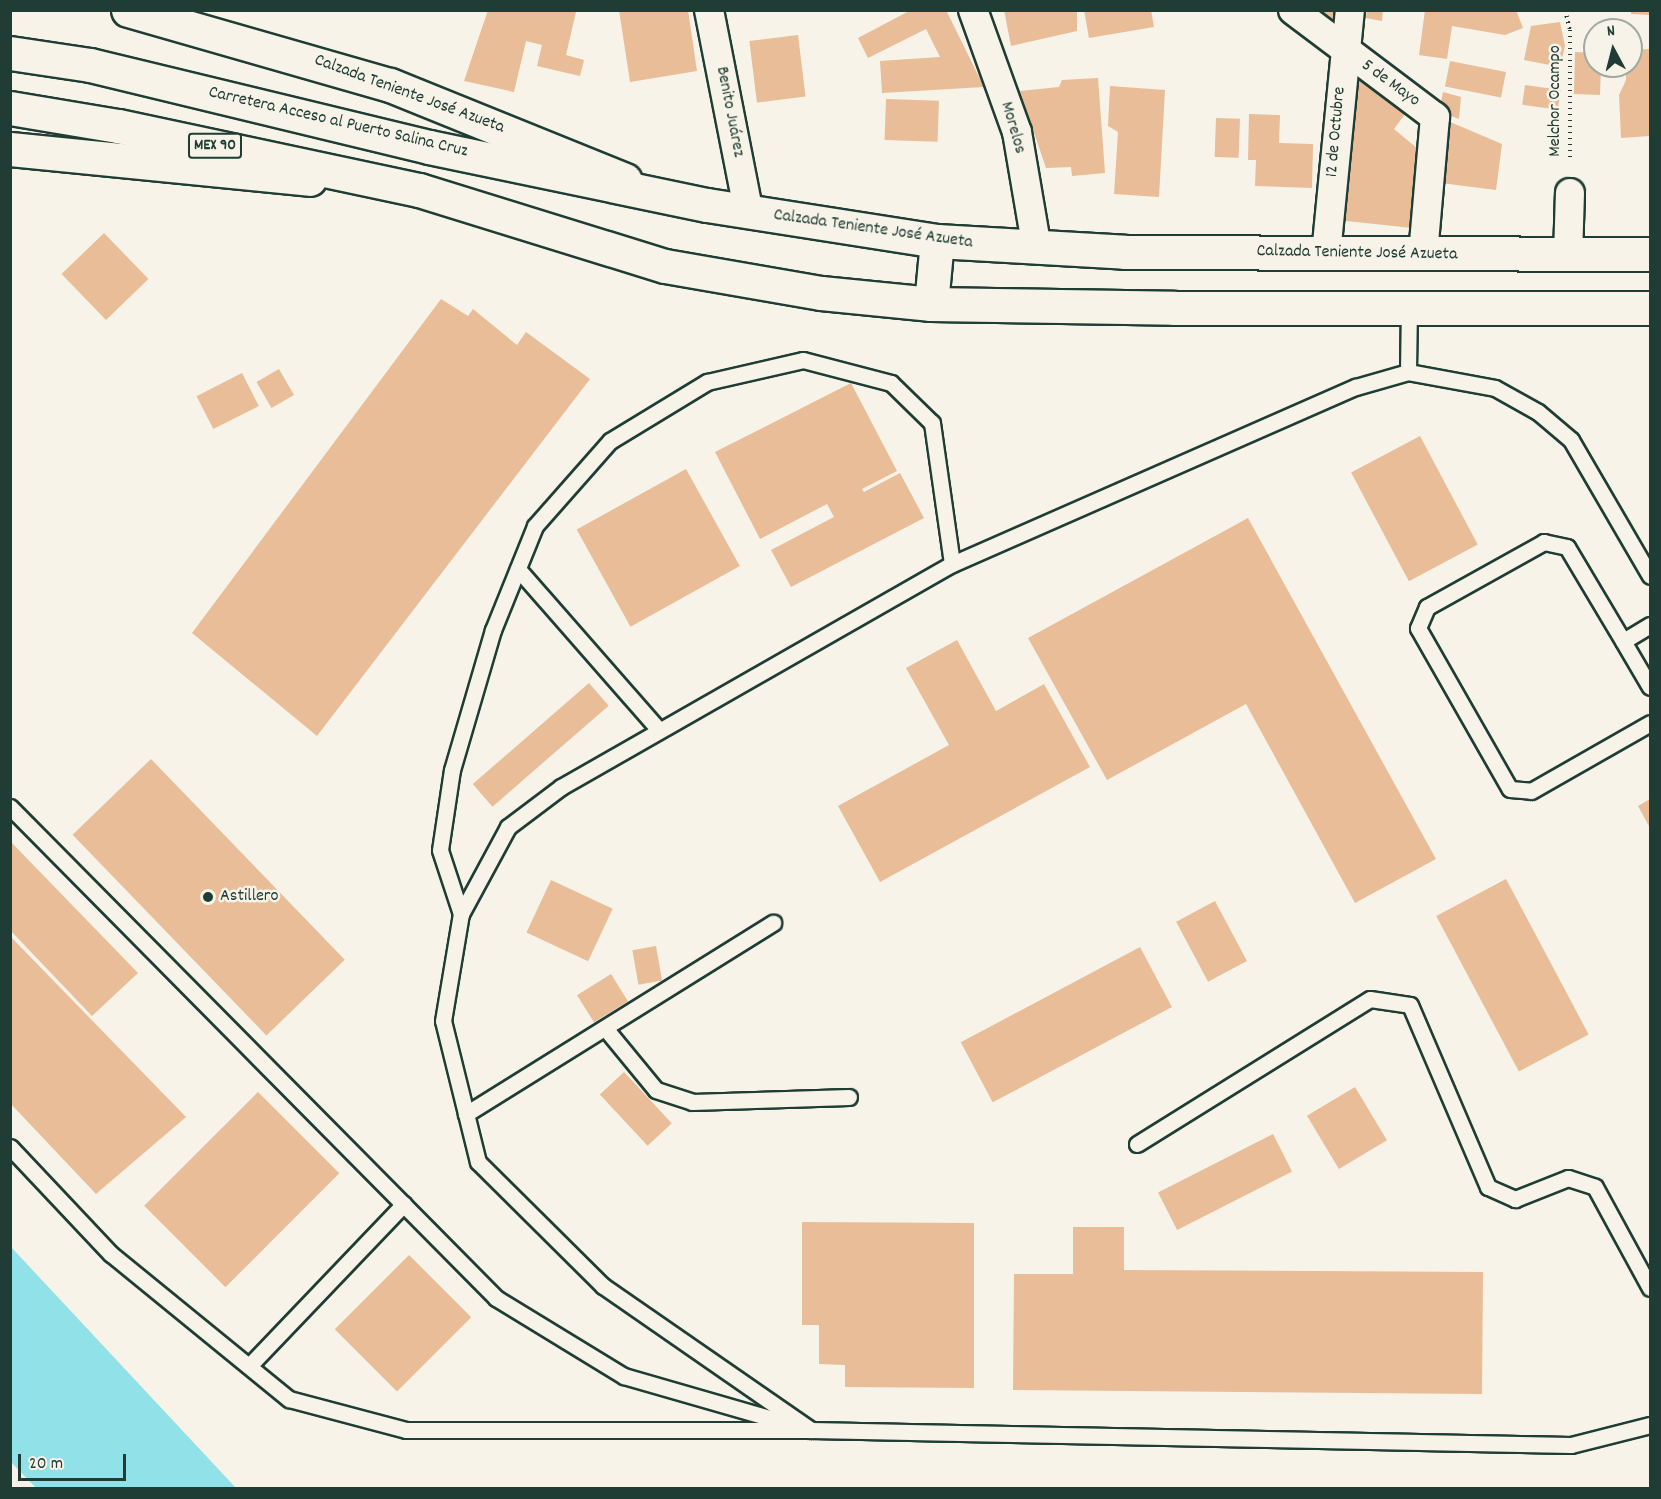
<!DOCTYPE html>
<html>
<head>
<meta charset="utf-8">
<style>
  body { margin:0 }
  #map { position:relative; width:1661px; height:1499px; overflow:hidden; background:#f7f3e8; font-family:Dekko,sans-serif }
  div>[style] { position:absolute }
  .water>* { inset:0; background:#90e1e8 }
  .building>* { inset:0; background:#e8bd98; transform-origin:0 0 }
  .path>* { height:4px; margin-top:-2px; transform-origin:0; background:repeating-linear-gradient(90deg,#1f3d34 0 1.5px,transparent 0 6px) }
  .roads { filter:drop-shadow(2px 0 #1f3d34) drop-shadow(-2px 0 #1f3d34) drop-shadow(0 2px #1f3d34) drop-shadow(0 -2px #1f3d34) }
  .service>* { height:15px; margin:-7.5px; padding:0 7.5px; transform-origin:7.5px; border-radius:7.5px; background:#f7f3e8 }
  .minor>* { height:28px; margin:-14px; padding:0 14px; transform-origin:14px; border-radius:14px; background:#f7f3e8 }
  .secondary>* { height:33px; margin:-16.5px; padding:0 16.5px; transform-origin:16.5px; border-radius:16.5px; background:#f7f3e8 }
  .primary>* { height:33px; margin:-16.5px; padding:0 16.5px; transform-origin:16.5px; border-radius:16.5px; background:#f7f3e8 }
  .dots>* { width:16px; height:16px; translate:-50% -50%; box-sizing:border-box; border:3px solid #f7f3e8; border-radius:50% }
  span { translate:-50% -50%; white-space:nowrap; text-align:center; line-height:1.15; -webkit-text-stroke:5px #f7f3e8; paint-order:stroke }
  .shield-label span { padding:2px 4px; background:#f7f3e8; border:2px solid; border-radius:4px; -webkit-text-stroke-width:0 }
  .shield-label { font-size:16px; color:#1f3d34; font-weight:700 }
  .street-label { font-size:18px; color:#1f3d34 }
  .poi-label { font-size:18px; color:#1f3d34 }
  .left { translate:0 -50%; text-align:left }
  .frame { position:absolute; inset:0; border:12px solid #1f3d34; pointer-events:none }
  .north { position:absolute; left:1583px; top:18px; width:60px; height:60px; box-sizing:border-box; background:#f7f3e8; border:2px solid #a1aaa0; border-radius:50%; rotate:353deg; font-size:16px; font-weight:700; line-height:24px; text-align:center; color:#1f3d34 }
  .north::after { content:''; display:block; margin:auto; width:21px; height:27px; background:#1f3d34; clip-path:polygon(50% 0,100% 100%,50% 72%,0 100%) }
  .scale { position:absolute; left:18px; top:1454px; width:108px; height:27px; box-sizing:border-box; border:3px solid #1f3d34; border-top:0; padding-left:8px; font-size:18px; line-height:21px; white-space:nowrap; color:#1f3d34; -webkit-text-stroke:4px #f7f3e8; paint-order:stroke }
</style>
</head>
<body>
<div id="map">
  <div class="water">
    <i style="clip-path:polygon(11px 1247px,236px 1488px,36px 1488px,11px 1462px)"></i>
  </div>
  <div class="building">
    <i style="clip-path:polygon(488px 10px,576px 12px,566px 55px,584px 60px,580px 76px,537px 66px,542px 45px,526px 41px,514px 92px,464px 81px)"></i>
    <i style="clip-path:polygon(619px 10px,688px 10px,697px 71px,630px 82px)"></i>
    <i style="clip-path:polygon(911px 10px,946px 10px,984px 87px,882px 93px,880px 61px,940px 57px,926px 29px,868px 58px,858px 38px)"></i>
    <i style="clip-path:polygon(1004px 10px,1077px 10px,1077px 31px,1011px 46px)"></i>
    <i style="clip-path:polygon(1084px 10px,1151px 10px,1154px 27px,1089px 38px)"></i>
    <i style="clip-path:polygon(1317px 10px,1343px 10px,1340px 29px)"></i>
    <i style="clip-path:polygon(1367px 10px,1383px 10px,1382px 21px,1366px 18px)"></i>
    <i style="clip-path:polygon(1425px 10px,1516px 10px,1523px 28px,1505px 35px,1452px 26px,1447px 59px,1419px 55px)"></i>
    <i style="clip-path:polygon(1631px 10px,1650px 10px,1650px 15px,1631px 14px)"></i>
    <i style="clip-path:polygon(1560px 22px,1565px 46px,1560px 67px,1524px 60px,1531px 26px)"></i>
    <i style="left:798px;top:35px;width:62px;height:49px;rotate:83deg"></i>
    <i style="clip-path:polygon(1650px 49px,1650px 136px,1621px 138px,1619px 95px,1626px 80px,1626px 66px,1631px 66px,1631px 50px)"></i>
    <i style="clip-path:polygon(1575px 52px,1595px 53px,1595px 66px,1601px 66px,1600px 95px,1574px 94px)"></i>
    <i style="left:1450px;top:61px;width:57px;height:26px;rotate:11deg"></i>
    <i style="clip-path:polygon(1353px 72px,1408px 110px,1394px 129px,1424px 154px,1412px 228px,1337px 220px)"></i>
    <i style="clip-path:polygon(1098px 78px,1105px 173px,1072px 176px,1071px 167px,1046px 168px,1020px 91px,1059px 87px,1062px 80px)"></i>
    <i style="left:1525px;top:85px;width:36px;height:20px;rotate:8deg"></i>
    <i style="clip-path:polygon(1110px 86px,1165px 90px,1159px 197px,1114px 194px,1118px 132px,1108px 126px)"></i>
    <i style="clip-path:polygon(1443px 92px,1461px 97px,1459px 119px,1439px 111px)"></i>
    <i style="left:886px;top:99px;width:53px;height:41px;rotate:2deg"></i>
    <i style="clip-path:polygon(1249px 114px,1280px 115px,1279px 143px,1313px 144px,1312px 188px,1255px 186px,1256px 160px,1248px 160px)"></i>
    <i style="left:1216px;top:118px;width:24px;height:39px;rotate:2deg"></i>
    <i style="clip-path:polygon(1441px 118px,1502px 144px,1496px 190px,1433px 182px)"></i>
    <i style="left:104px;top:233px;width:64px;height:59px;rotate:46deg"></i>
    <i style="clip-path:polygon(441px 299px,468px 316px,473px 309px,517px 345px,526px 332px,590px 379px,317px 736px,192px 633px)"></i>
    <i style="left:279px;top:369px;width:30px;height:26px;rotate:60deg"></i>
    <i style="left:242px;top:373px;width:37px;height:51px;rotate:63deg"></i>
    <i style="clip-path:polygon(851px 383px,897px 471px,862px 489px,864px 492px,900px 473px,924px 518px,791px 587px,771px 550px,834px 517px,827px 504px,760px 539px,715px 452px)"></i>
    <i style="left:1420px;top:436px;width:123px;height:78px;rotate:62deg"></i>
    <i style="left:686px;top:469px;width:111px;height:125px;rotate:61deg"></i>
    <i style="clip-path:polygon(1248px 518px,1436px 859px,1355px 903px,1246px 704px,1107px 780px,1028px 638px)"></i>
    <i style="clip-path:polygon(957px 640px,996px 711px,1044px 684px,1090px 767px,880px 882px,838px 806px,949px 745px,906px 668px)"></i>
    <i style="left:589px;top:683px;width:30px;height:154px;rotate:49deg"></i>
    <i style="left:151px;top:759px;width:279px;height:109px;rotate:46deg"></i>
    <i style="clip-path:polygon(1650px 799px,1650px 828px,1638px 806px)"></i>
    <i style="clip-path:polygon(10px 841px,138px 973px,92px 1016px,10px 930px)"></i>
    <i style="left:1506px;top:879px;width:176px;height:79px;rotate:62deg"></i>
    <i style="left:551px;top:880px;width:68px;height:58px;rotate:25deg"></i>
    <i style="left:1215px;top:901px;width:68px;height:44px;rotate:62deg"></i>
    <i style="clip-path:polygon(10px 936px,186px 1117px,96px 1194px,10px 1103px)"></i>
    <i style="left:656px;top:946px;width:35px;height:24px;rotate:80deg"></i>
    <i style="left:1140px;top:947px;width:68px;height:203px;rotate:62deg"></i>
    <i style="left:611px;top:974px;width:32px;height:40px;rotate:58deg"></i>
    <i style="left:624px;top:1072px;width:70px;height:33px;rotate:47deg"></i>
    <i style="left:1355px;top:1087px;width:62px;height:56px;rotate:59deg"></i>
    <i style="left:258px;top:1092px;width:115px;height:161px;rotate:45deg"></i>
    <i style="left:1273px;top:1134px;width:42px;height:129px;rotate:63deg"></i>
    <i style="clip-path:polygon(802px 1222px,974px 1223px,974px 1388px,845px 1387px,845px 1365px,819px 1364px,819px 1325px,802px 1325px)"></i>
    <i style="clip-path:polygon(1073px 1227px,1124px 1227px,1124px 1270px,1483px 1272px,1482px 1394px,1013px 1390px,1014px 1274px,1073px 1274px)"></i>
    <i style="left:409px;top:1255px;width:88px;height:105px;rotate:45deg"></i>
  </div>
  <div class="path">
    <i style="left:1565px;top:10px;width:21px;rotate:76deg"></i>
    <i style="left:1570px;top:30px;width:132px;rotate:90deg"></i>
  </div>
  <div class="roads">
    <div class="service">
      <i style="left:1409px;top:307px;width:65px;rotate:90.9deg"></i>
      <i style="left:1408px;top:372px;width:88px;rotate:10.4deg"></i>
      <i style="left:1495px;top:388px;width:49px;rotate:29.2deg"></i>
      <i style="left:1538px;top:412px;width:43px;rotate:40.3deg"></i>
      <i style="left:1571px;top:440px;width:157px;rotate:59.8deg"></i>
      <i style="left:518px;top:569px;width:214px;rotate:48.8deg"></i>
      <i style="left:1650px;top:625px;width:31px;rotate:149deg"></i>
      <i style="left:1623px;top:641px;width:53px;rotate:59.6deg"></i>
      <i style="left:1623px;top:641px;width:109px;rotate:-120.8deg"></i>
      <i style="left:1567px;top:547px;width:24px;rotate:-168deg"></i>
      <i style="left:1544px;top:542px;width:134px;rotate:150.9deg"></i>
      <i style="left:1427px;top:607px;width:23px;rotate:113deg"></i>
      <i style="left:1418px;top:628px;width:185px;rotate:60.3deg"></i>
      <i style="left:1510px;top:789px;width:21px;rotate:5deg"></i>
      <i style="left:1531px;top:791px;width:137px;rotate:-29.7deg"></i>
      <i style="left:10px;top:807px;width:691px;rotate:45.29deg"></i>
      <i style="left:496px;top:1298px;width:150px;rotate:31.4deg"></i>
      <i style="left:624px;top:1376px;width:177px;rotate:16.1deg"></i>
      <i style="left:461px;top:914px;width:67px;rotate:-108.2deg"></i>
      <i style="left:440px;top:850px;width:81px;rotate:-81.5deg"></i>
      <i style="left:452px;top:770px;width:146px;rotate:-73.7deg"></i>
      <i style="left:493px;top:630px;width:112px;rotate:-68deg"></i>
      <i style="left:535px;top:526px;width:113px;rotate:-48.6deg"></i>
      <i style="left:610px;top:441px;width:114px;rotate:-31.3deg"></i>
      <i style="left:707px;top:382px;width:98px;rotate:-12.9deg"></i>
      <i style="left:803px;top:360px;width:91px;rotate:14.6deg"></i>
      <i style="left:891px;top:383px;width:57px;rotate:44.3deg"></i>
      <i style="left:932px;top:423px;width:142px;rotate:81.9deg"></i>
      <i style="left:605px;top:1028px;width:80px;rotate:50.6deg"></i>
      <i style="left:656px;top:1090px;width:38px;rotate:18deg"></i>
      <i style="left:692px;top:1102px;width:157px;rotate:-1.8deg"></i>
      <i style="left:466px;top:1114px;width:362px;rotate:-31.9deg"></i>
      <i style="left:1137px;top:1144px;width:274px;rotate:-31.9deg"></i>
      <i style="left:1370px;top:999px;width:40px;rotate:8.5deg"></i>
      <i style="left:1410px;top:1005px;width:198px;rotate:66.8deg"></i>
      <i style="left:1488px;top:1187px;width:30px;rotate:24deg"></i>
      <i style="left:1515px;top:1199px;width:57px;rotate:-21.6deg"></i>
      <i style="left:1568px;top:1178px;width:28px;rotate:18deg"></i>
      <i style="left:1595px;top:1187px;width:115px;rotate:61.4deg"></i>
      <i style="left:10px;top:1147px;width:147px;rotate:46.7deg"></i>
      <i style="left:111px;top:1254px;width:230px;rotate:39.2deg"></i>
      <i style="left:289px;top:1399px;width:121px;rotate:14.8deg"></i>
      <i style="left:406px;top:1430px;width:405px"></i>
      <i style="left:811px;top:1430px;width:760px;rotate:1.13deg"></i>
      <i style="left:1571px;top:1445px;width:81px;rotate:-14.2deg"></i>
      <i style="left:249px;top:1366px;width:224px;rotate:-46.3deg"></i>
      <i style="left:811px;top:1430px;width:253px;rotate:-145.3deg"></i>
      <i style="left:603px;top:1286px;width:176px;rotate:-135.2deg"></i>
      <i style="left:478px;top:1162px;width:145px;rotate:-103.9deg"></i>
      <i style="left:443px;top:1021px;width:109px;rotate:-80.5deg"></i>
      <i style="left:461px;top:914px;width:99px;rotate:-61.6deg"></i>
      <i style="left:508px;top:827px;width:66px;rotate:-37deg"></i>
      <i style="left:561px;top:787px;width:450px;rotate:-29.7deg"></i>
      <i style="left:952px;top:564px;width:441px;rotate:-23.7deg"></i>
      <i style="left:1356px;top:387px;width:54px;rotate:-16.1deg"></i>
    </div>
    <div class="minor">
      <i style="left:709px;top:10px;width:207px;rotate:78.9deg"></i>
      <i style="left:973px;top:10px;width:130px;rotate:70.2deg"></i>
      <i style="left:1017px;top:132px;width:119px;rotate:80.3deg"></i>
      <i style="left:1293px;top:10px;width:178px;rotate:37deg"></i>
      <i style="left:1435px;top:117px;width:139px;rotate:95deg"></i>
      <i style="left:1326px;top:254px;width:245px;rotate:-84.4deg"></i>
      <i style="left:1568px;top:256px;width:63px;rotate:-88.2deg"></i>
    </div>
    <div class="secondary">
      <i style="left:128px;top:10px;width:273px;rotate:16deg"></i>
      <i style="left:390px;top:85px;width:253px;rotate:22deg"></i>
      <i style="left:10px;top:149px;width:301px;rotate:5.7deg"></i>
    </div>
    <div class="primary">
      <i style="left:10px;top:53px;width:81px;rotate:8.5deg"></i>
      <i style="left:90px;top:65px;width:349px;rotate:13.6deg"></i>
      <i style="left:429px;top:147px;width:284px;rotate:11.8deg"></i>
      <i style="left:707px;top:205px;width:233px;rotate:8.9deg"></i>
      <i style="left:937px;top:241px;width:188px;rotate:3.3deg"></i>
      <i style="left:1125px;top:252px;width:525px;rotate:0.22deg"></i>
      <i style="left:10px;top:108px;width:109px;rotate:9.5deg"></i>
      <i style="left:118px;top:126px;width:308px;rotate:12deg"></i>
      <i style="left:419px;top:190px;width:257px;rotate:17.2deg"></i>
      <i style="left:665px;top:266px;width:158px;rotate:9.8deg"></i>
      <i style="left:821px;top:293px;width:111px;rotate:5.7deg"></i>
      <i style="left:931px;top:304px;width:243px;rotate:0.9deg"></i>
      <i style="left:1174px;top:308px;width:476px"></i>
      <i style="left:931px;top:304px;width:63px;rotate:-84.6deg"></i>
    </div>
  </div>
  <div class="dots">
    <i style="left:208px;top:897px;background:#1f3d34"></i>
  </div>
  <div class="shield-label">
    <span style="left:215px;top:146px">MEX 90</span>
  </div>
  <div class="street-label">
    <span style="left:1390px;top:84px;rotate:36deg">5 de Mayo</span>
    <span style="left:409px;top:95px;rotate:20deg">Calzada Teniente José Azueta</span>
    <span style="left:1556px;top:101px;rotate:-90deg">Melchor Ocampo</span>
    <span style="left:729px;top:112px;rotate:79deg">Benito Juárez</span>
    <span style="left:338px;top:123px;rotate:13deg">Carretera Acceso al Puerto Salina Cruz</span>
    <span style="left:1012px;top:128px;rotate:74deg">Morelos</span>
    <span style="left:1337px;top:132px;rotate:-85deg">12 de Octubre</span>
    <span style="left:873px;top:230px;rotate:8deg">Calzada Teniente José Azueta</span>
    <span style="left:1357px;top:254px;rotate:1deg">Calzada Teniente José Azueta</span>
  </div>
  <div class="poi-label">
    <span class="left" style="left:220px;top:897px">Astillero</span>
  </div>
  <div class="frame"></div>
  <div class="north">N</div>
  <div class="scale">20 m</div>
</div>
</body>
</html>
